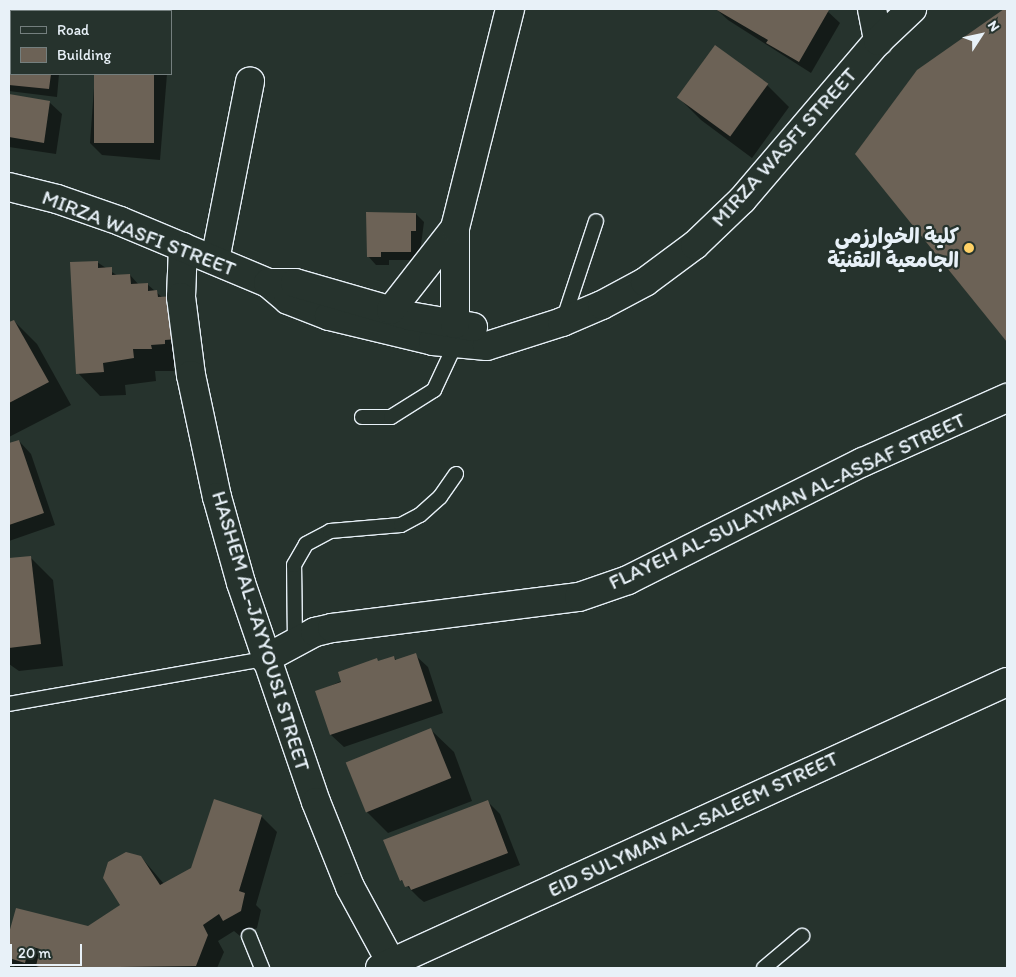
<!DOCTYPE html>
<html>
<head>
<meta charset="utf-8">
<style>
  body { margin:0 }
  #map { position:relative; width:1016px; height:977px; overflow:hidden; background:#26332d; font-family:Itim,"Playpen Sans Arabic",sans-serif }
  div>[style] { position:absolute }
  .shadow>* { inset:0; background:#0007 }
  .building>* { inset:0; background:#6c6256; transform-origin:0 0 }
  .roads { filter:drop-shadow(1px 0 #e8f1f8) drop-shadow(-1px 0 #e8f1f8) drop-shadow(0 1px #e8f1f8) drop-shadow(0 -1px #e8f1f8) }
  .lane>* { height:14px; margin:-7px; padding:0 7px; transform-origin:7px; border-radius:7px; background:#26332d }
  .street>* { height:28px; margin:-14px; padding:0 14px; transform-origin:14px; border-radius:14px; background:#26332d }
  .secondary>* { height:28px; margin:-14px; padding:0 14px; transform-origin:14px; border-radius:14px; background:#26332d }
  .dots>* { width:14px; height:14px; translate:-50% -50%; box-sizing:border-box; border:2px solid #26332d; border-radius:50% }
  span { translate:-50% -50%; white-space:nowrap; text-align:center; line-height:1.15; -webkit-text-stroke:4.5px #26332d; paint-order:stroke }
  .street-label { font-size:21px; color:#e8f1f8 }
  .poi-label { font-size:21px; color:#e8f1f8; font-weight:700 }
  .right { translate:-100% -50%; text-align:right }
  .frame { position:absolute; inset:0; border:10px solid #e8f1f8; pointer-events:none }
  .legend { position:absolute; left:10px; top:10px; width:162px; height:65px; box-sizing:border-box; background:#26332d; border:1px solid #747f7e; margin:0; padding:6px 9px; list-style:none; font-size:15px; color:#e8f1f8 }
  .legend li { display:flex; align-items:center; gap:10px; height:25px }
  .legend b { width:25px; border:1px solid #747f7e }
  .north { position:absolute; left:956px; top:10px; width:50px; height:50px; -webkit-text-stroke:4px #26332d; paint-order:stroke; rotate:55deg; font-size:14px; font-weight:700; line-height:20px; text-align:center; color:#e8f1f8 }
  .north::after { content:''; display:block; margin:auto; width:18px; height:22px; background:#e8f1f8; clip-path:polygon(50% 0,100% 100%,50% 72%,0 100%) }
  .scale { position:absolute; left:10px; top:944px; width:72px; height:22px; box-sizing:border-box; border:2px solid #e8f1f8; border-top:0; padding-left:6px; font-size:15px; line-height:18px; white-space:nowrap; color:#e8f1f8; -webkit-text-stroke:4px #26332d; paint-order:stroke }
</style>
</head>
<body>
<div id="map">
  <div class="shadow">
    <i style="clip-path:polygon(716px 9px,825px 9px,840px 23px,811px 73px,728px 20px)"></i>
    <i style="clip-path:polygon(1007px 9px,1007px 340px,856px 154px,918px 71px)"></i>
    <i style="clip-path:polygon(9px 39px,11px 74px,59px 74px,57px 97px,9px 91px)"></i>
    <i style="clip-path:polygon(95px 74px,167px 74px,160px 160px,102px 155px,90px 143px)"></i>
    <i style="clip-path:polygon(767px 85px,789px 107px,752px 158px,701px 120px,678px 97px)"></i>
    <i style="clip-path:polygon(9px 95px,49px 102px,62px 114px,56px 154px,9px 147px)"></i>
    <i style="clip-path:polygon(416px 214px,424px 222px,419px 260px,389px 260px,389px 265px,376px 265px,368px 256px)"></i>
    <i style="clip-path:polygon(97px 262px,118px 276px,130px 275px,139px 285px,147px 284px,163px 298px,175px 297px,198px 320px,200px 361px,173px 367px,174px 371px,155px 371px,156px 381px,125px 385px,126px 395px,100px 396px,78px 373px)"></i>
    <i style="clip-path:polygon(14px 321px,37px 344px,71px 405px,9px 437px,9px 323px)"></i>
    <i style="clip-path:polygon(19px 441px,31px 454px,55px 525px,9px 541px,9px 445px)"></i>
    <i style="clip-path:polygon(30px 557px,53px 580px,63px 666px,19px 671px,9px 664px,9px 560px)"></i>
    <i style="clip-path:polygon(415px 655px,428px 667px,443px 713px,344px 747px,331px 735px,317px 692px,394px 657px,397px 661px)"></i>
    <i style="clip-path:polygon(431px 730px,454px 752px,472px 801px,388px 833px,365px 810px)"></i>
    <i style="clip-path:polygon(487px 801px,500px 814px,520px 865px,424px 902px,419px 898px,401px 880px)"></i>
    <i style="clip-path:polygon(261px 816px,277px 832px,256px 905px,261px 910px,257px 928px,240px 936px,234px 931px,218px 941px,224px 952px,217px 968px,16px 968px,9px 961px,9px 937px,17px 910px,88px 927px,121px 905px,141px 857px,164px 884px,192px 869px)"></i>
  </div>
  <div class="building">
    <i style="clip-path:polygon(715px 9px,827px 9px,829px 10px,799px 62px,766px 43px,768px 40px)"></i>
    <i style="clip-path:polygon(1004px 9px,1007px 9px,1007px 342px,855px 154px,917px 70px)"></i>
    <i style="clip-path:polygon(9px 38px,11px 74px,51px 74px,49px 89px,9px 85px)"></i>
    <i style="left:715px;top:45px;width:66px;height:65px;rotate:36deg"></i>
    <i style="left:94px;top:74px;width:60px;height:69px"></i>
    <i style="clip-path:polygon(9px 94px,50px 101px,44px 143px,9px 137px)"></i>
    <i style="clip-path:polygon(366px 212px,416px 213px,416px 231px,411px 231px,411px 252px,381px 252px,381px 257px,367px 257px)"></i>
    <i style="clip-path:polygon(98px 261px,98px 268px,112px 267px,112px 275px,130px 274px,131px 284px,148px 283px,148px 291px,157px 290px,158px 297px,176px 296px,178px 339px,165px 340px,165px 344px,151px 345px,152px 349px,133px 349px,134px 358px,103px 363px,104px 372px,76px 374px,70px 262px)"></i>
    <i style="clip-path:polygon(14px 320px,49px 382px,9px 403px,9px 322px)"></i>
    <i style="clip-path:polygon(19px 440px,44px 513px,9px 525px,9px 443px)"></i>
    <i style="clip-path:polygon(31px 556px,41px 644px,9px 648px,9px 558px)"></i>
    <i style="clip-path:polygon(416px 653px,432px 701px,330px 735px,315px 691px,341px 682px,338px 672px,377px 658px,378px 661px,394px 656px,395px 660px)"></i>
    <i style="left:431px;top:728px;width:54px;height:92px;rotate:68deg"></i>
    <i style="clip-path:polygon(214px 799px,262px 815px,239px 891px,245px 893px,241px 911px,223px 921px,219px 914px,203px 925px,208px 935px,196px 966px,42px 968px,36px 966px,40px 949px,29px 946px,25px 963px,9px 958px,9px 933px,16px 908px,88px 926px,120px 905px,103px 878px,108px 862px,126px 852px,141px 856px,160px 885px,191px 868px)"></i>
    <i style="clip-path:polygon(488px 800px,508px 853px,411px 890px,409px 886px,405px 887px,402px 880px,400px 881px,383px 840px)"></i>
  </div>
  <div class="roads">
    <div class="lane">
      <i style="left:151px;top:9px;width:2px"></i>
      <i style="left:563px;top:321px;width:105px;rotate:-71.7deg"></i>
      <i style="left:362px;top:417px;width:29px"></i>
      <i style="left:391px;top:417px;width:51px;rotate:-32.1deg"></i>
      <i style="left:434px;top:390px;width:50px;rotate:-65deg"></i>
      <i style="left:295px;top:642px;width:77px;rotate:-90.7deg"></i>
      <i style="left:294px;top:565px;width:24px;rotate:-60deg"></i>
      <i style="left:306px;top:544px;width:27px;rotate:-28deg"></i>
      <i style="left:330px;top:531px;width:71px;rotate:-4.8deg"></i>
      <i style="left:401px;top:525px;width:21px;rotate:-28deg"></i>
      <i style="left:420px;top:515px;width:27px;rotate:-42deg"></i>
      <i style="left:440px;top:497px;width:28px;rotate:-55deg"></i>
      <i style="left:9px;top:704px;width:260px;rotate:-10deg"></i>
      <i style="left:249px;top:936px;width:35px;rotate:68deg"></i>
      <i style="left:764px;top:968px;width:50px;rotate:-40.1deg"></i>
    </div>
    <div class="street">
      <i style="left:872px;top:9px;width:33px;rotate:79deg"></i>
      <i style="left:183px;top:247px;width:50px;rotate:92.3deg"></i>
      <i style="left:181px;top:297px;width:79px;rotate:82.7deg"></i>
      <i style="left:191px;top:375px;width:125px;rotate:78deg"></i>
      <i style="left:217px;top:497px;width:89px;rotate:74.4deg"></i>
      <i style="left:241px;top:583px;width:231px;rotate:71.1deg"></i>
      <i style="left:316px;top:802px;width:92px;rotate:68.2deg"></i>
      <i style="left:350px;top:887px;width:92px;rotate:61.5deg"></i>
      <i style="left:215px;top:260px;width:182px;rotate:-78.9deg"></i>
      <i style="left:265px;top:659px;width:57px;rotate:-28.4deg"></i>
      <i style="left:315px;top:632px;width:17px;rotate:-13deg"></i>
      <i style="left:332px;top:628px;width:249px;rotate:-7.2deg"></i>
      <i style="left:579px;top:597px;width:52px;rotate:-19.1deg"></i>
      <i style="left:628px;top:580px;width:263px;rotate:-26.7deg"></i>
      <i style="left:863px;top:462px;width:158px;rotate:-24deg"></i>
      <i style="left:380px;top:968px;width:689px;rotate:-24.52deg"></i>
    </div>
    <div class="secondary">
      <i style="left:9px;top:187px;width:49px;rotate:14deg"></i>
      <i style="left:57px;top:199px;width:67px;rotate:19.2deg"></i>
      <i style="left:120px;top:221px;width:160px;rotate:22.7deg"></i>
      <i style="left:268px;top:283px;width:26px;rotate:40deg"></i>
      <i style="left:288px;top:300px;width:44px;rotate:21.3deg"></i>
      <i style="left:329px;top:316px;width:107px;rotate:13.5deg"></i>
      <i style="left:433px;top:341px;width:54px;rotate:5.3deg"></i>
      <i style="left:487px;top:346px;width:79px;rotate:-17.7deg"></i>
      <i style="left:562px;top:322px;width:43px;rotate:-23deg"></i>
      <i style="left:602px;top:305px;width:49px;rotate:-28.1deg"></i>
      <i style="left:645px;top:282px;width:62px;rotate:-36.5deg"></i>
      <i style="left:695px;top:245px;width:65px;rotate:-43.8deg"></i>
      <i style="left:742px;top:200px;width:209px;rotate:-49.5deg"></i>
      <i style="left:878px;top:41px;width:47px;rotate:-43.3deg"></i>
      <i style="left:268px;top:283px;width:27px"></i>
      <i style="left:295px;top:283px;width:119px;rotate:16.1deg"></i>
      <i style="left:409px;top:316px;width:65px;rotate:9.8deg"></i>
      <i style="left:391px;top:310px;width:104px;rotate:-52deg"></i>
      <i style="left:455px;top:324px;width:96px;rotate:-90deg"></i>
      <i style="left:455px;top:228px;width:226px;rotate:-75.9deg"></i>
    </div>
  </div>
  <div class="dots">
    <i style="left:969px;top:248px;background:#ffd166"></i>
  </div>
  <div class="street-label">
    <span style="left:784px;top:147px;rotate:-48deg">MIRZA WASFI STREET</span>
    <span style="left:139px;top:233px;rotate:21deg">MIRZA WASFI STREET</span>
    <span style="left:787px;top:501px;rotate:-25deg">FLAYEH AL-SULAYMAN AL-ASSAF STREET</span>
    <span style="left:261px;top:631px;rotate:73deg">HASHEM AL-JAYYOUSI STREET</span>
    <span style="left:693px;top:824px;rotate:-25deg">EID SULYMAN AL-SALEEM STREET</span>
  </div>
  <div class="poi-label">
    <span class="right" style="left:959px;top:248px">كلية الخوارزمي<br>الجامعية التقنية</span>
  </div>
  <div class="frame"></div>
  <ul class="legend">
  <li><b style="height:6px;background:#26332d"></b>Road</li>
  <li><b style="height:14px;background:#6c6256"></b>Building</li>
  </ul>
  <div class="north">N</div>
  <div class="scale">20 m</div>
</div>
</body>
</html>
